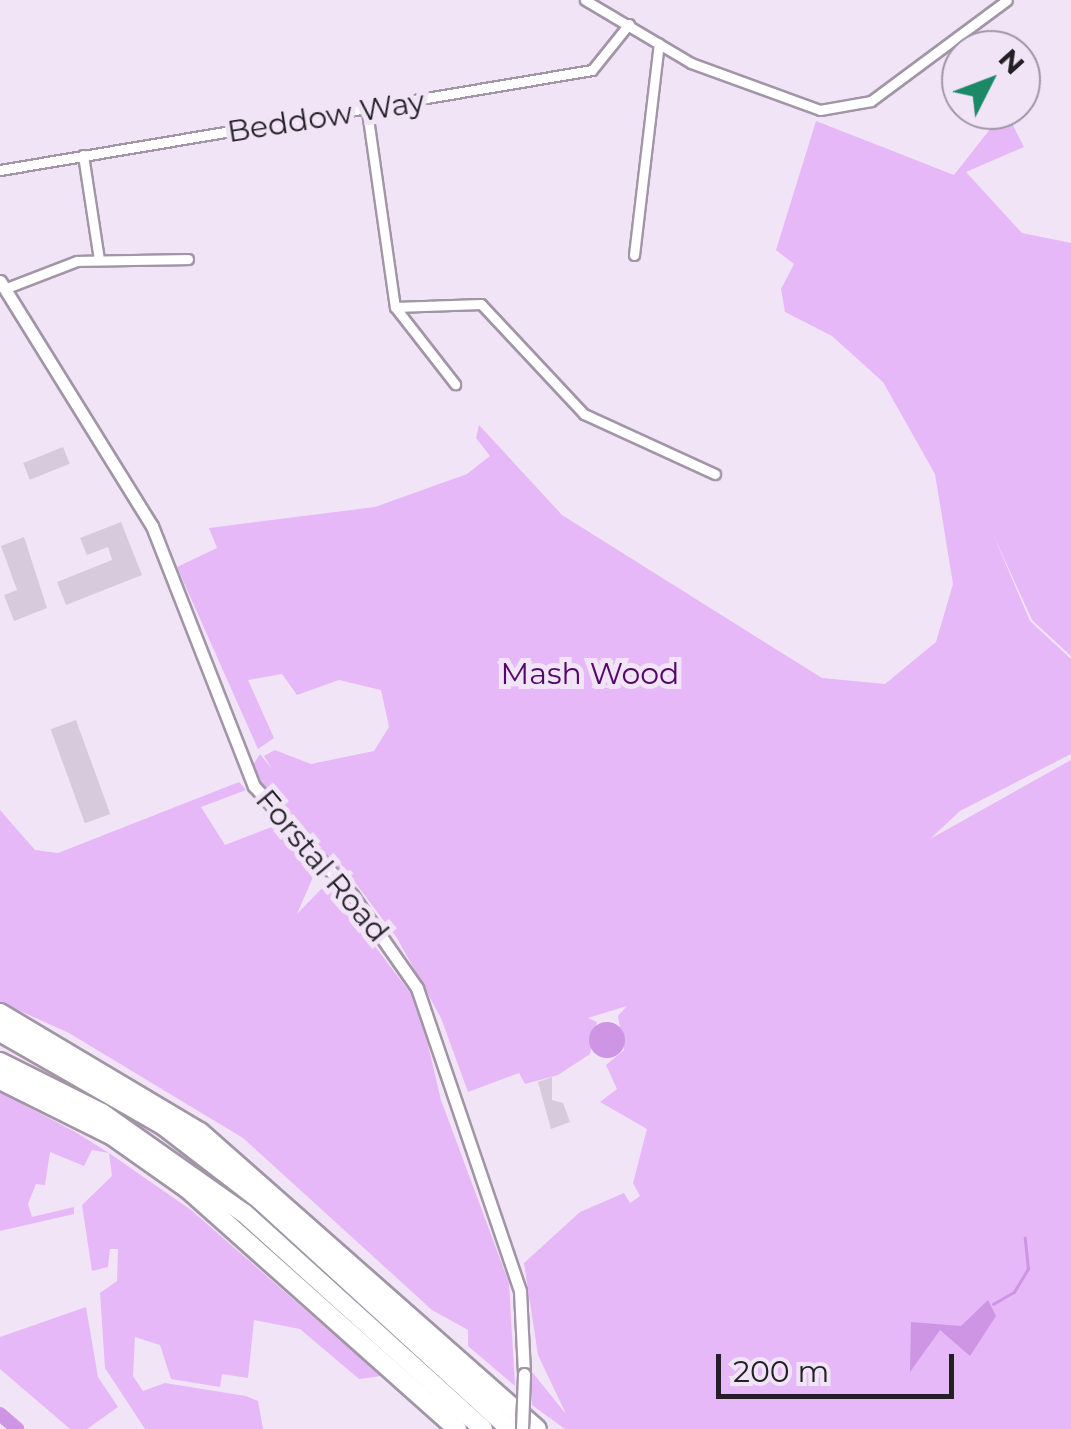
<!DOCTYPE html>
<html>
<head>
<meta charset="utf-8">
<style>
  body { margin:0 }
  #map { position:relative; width:1071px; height:1429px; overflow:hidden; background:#f1e4f7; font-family:Montserrat,sans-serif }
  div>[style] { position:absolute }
  .green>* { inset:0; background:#e6b8f8 }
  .water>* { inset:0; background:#cd95e3 }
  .round { border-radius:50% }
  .stream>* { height:2.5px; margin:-1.25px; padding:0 1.25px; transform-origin:1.25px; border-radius:1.25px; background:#cd95e3 }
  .river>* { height:14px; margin:-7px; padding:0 7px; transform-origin:7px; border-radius:7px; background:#cd95e3 }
  .building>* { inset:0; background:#d7cadd; transform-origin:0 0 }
  .roads { filter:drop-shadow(2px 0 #a195a6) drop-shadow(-2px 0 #a195a6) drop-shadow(0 2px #a195a6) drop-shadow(0 -2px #a195a6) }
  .minor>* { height:9px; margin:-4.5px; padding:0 4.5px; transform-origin:4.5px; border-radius:4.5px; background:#fff }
  .tertiary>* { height:11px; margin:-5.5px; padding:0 5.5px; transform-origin:5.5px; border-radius:5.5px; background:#fff }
  .motorway>* { height:18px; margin:-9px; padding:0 9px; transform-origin:9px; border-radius:9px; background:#fff }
  .bridges { filter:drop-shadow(2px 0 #a195a6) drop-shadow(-2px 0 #a195a6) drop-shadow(0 2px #a195a6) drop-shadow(0 -2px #a195a6) }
  .tertiary-bridge>* { height:11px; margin:-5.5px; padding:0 5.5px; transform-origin:5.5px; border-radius:5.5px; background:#fff }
  span { translate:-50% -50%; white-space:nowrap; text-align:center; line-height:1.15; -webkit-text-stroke:10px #f1e4f7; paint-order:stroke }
  .street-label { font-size:30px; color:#231f25 }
  .park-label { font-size:30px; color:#530869 }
  .north { position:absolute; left:941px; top:30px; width:100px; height:100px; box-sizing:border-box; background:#f1e4f7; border:2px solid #9f95a3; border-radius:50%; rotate:48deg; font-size:28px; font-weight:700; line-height:40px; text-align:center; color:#231f25 }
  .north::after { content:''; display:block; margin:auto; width:35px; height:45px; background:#1c8966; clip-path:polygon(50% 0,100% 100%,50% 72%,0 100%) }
  .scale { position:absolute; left:716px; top:1354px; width:238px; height:45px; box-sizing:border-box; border:5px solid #231f25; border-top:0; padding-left:12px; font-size:30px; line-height:35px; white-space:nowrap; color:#231f25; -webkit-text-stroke:8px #f1e4f7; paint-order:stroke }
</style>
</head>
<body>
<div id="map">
  <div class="green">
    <i style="clip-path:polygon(1005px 110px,1024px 147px,966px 172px,1022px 233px,1071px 243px,1071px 656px,1032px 620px,993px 534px,1030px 621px,1071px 659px,1071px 754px,960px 811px,930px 839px,1071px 760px,1071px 1429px,565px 1429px,532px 1405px,532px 1372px,566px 1414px,538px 1355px,524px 1263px,580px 1212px,624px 1193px,630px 1203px,640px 1196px,633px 1183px,647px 1129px,600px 1102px,617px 1089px,606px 1065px,624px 1050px,618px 1016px,627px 1006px,588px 1018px,597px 1022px,590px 1054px,558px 1075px,525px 1084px,519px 1073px,468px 1092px,441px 1018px,397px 938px,334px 855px,349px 883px,273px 805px,253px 765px,260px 754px,272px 769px,264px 756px,275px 750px,311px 764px,374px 751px,389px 727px,381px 690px,339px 680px,297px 695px,282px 674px,248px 680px,274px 738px,258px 749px,177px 567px,217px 548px,209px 528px,375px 507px,467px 474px,490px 456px,476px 438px,479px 425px,562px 515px,822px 678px,885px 684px,936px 642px,953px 584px,935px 474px,883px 382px,832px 336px,785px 312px,781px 289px,794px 264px,776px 250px,816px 121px,954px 175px)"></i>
    <i style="clip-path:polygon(239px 782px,246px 790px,201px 807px,225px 845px,274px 826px,316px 870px,297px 914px,327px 883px,418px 1003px,441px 1100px,509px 1283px,515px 1386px,468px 1346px,468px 1330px,432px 1310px,243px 1138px,69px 1033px,0 1002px,0 810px,35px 850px,58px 853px)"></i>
    <i style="clip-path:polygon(0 1092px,77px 1133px,109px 1153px,191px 1210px,381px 1376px,359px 1379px,300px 1329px,254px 1320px,248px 1378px,222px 1374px,220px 1387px,171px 1379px,160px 1345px,135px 1337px,133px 1376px,143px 1391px,165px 1383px,246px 1396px,258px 1401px,263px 1429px,145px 1429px,105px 1368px,100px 1293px,117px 1281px,118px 1249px,110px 1249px,108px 1267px,92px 1271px,82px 1205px,112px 1176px,109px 1153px,92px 1150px,84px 1166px,50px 1152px,45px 1185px,36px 1184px,28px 1204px,32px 1217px,74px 1207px,74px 1214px,0 1231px)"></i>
    <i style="clip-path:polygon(86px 1307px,98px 1377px,118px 1407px,87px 1429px,70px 1429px,0 1369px,0 1337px)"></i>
  </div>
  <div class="water">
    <i class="round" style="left:589px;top:1022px;width:36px;height:36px"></i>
    <i style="clip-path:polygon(988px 1300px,996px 1316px,970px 1356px,940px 1330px,910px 1372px,911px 1322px,961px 1326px)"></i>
  </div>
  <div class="stream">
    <i style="left:993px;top:1304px;width:24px;rotate:-30deg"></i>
    <i style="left:1014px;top:1292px;width:27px;rotate:-59deg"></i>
    <i style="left:1028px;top:1269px;width:31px;rotate:-96deg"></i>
  </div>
  <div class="river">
    <i style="left:0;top:1414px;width:23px;rotate:41deg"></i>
  </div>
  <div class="building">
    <i style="left:63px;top:447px;width:18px;height:43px;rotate:68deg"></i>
    <i style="clip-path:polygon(121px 522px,142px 575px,66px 605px,57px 582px,112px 560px,108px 547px,87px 555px,80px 538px)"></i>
    <i style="clip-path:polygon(24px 537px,47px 608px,14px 621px,4px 595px,17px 590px,1px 546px)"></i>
    <i style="left:76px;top:720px;width:100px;height:27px;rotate:70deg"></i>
    <i style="clip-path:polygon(552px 1077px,552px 1100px,563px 1103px,570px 1122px,551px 1129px,538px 1082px)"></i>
  </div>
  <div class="roads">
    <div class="minor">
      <i style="left:585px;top:0;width:123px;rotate:30.7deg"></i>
      <i style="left:691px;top:63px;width:137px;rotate:20deg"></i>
      <i style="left:820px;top:110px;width:52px;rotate:-10deg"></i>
      <i style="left:871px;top:101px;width:169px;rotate:-36.6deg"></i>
      <i style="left:367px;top:111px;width:198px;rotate:81.9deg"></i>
      <i style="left:395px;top:307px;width:86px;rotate:-2deg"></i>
      <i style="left:481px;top:304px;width:151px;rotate:46.9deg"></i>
      <i style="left:584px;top:414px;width:144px;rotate:24.6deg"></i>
      <i style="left:83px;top:155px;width:105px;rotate:81.3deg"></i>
      <i style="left:0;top:170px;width:600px;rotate:-9.59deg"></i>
      <i style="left:592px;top:70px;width:59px;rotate:-51.2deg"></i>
      <i style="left:634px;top:255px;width:213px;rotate:-83.3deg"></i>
      <i style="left:4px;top:289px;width:78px;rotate:-21deg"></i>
      <i style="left:77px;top:261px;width:111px;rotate:-1deg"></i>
      <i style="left:395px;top:307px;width:98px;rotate:52.1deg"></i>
    </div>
    <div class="tertiary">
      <i style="left:0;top:281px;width:288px;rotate:58.2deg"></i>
      <i style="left:152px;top:526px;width:279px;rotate:68.6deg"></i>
      <i style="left:254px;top:786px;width:147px;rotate:48deg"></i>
      <i style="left:352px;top:895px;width:113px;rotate:55deg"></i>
      <i style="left:417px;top:988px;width:320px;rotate:71.2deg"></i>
      <i style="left:520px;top:1291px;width:83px;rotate:87.2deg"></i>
    </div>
    <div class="motorway">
      <i style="left:0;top:1013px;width:233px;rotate:30.8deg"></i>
      <i style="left:200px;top:1132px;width:449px;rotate:41.4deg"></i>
      <i style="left:0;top:1032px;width:189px;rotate:29.8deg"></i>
      <i style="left:164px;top:1126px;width:121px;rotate:37.6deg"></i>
      <i style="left:260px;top:1200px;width:339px;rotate:42.5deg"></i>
      <i style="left:0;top:1062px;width:114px;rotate:26.6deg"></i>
      <i style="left:102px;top:1113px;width:174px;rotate:35.2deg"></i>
      <i style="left:244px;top:1213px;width:322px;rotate:42.1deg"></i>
      <i style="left:0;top:1080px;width:124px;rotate:26.4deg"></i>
      <i style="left:111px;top:1135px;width:95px;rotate:35.2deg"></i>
      <i style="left:189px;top:1190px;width:359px;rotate:41.7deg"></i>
    </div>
  </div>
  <div class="bridges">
    <div class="tertiary-bridge">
      <i style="left:522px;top:1429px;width:55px;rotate:-87.9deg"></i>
    </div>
  </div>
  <div class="street-label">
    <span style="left:326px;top:117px;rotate:-9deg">Beddow Way</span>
    <span style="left:322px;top:866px;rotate:50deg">Forstal Road</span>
  </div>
  <div class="park-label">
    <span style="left:590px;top:674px">Mash Wood</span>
  </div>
  <div class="north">N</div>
  <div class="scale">200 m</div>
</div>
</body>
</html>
